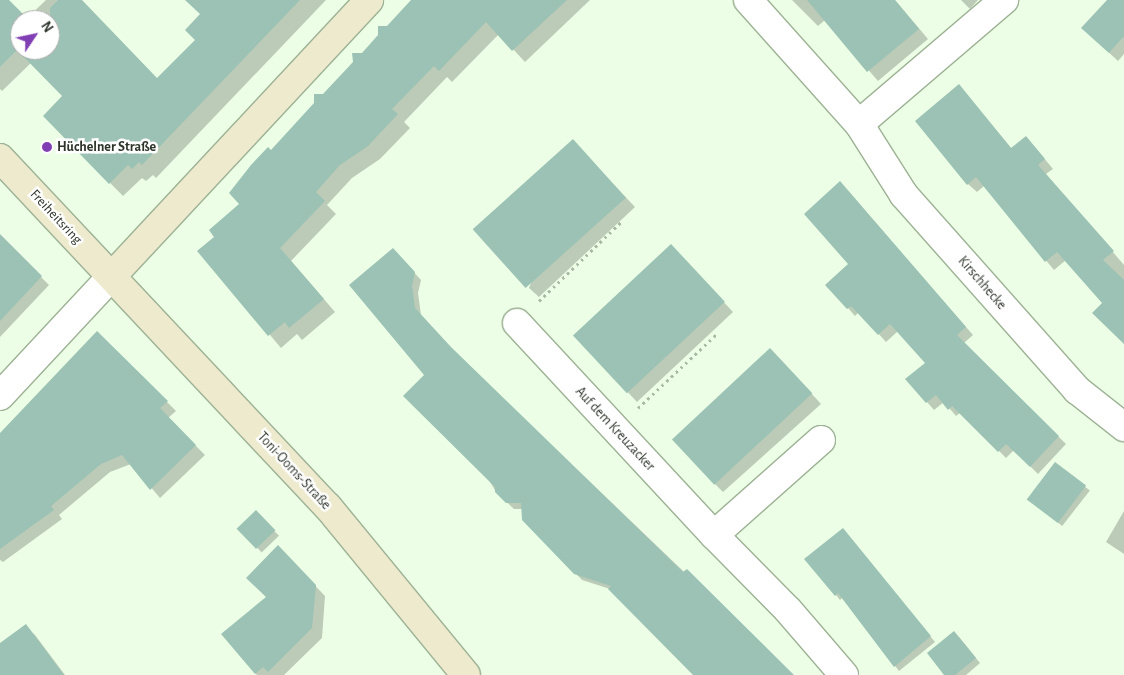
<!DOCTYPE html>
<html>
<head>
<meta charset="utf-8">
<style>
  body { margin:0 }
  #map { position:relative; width:1124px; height:675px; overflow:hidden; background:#ecfee5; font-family:"Alegreya Sans",sans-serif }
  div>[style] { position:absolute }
  .shadow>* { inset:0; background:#0003; transform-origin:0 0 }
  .building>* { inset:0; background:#9bc2b4; transform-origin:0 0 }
  .path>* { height:3px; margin-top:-1.5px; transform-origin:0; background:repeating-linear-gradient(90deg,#aab9a5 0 2.5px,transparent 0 6.5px) }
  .roads { filter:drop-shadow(1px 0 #9db295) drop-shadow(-1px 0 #9db295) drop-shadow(0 1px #9db295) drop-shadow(0 -1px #9db295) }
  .street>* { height:28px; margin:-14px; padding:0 14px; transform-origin:14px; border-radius:14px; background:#fff }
  .secondary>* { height:28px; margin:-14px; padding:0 14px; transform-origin:14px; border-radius:14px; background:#eeeace }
  .dots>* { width:14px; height:14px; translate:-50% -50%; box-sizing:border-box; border:2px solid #fff; border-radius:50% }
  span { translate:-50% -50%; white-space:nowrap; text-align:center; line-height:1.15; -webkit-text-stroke:5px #fff; paint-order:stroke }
  .poi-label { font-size:14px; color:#2d352a; font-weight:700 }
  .left { translate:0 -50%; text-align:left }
  .street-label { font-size:14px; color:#2d352a }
  .north { position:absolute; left:10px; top:10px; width:50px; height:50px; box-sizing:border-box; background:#fff; border:1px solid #abaeaa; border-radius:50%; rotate:56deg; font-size:14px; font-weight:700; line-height:20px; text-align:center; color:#2d352a }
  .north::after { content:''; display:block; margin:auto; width:18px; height:22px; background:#813fb4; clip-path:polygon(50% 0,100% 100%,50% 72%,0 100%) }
</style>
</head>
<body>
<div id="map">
  <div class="shadow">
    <i style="clip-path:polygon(evenodd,46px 0,81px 0,157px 80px,197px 40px,202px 15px,210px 0,326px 0,156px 178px,153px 175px,146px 181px,142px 178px,123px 196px,44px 116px,64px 96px,31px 63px,2px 91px,0 89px,0 6px,26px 19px,46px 0,20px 20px,50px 20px,50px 50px,20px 50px,20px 20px)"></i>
    <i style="clip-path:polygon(413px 0,590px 0,525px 62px,499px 34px,452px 82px,447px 77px,404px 122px,410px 128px,380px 159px,352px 178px,327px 205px,336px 214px,291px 261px,335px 312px,302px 340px,297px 334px,281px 348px,199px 251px,216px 237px,241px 204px,271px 151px)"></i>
    <i style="clip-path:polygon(792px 0,895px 0,928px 39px,878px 81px,825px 20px,818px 26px)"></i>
    <i style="clip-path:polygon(961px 0,978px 0,970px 9px)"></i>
    <i style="clip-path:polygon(1109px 0,1124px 0,1124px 54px,1118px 61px,1092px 37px)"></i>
    <i style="clip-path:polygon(959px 86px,1012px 149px,1034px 146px,1053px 169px,1046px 174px,1124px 265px,1124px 343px,1104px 303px,1066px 260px,1054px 270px,984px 186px,977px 192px,968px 184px)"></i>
    <i style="clip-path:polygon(582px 151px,635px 207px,539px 297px,529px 288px)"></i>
    <i style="clip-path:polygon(847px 190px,973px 335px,964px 343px,1066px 444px,1038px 474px,1014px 450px,1006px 458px,961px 412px,956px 416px,944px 402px,934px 410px,907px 379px,927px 363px,898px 331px,886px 342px,859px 312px,855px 316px,848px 308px,850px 264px)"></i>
    <i style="clip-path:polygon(0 236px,49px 285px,0 337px)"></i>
    <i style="clip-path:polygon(399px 256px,421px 280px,418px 293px,421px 315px,455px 353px,792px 675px,695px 675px,610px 589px,582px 580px,523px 519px,523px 509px,514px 509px,496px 492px,426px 375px)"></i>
    <i style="clip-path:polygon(681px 256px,733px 312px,637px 402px,575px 336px)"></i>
    <i style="clip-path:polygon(97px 332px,176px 411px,168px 418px,205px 455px,160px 498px,131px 464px,110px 472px,59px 515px,62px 519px,3px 562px,0 560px,0 436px)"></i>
    <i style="clip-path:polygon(780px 359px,821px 404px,723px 492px,713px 482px)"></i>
    <i style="left:1056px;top:464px;width:43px;height:45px;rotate:38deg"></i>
    <i style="clip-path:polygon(1124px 511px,1124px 554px,1106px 542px)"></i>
    <i style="left:256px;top:512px;width:33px;height:24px;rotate:46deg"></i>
    <i style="clip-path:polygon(847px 534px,935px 642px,899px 671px,843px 597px,840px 600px,836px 595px)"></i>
    <i style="clip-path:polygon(278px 547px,325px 596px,322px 638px,284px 675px,257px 675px,223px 634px,267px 597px)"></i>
    <i style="clip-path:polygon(25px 626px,35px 635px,65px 675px,0 675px,0 645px)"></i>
    <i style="clip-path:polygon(959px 637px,980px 663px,966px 675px,946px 675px)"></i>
  </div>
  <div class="building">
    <i style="clip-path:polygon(0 0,9px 0,29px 20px,20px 20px,20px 50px,50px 50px,50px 8px,58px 0,82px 0,157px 78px,195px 40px,185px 30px,200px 14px,185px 0,300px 0,142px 165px,139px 162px,132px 169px,128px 165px,109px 184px,43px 116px,62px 96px,17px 50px,0 67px)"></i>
    <i style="clip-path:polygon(411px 0,567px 0,512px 51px,486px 22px,439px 71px,434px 66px,392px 109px,398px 114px,368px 146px,340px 165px,316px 192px,325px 201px,280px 248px,324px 299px,289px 328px,285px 322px,268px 336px,197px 251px,214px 237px,209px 230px,239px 204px,229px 193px,251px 165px,268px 147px,271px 150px,314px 103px,314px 94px,323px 94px,353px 62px,352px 53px,362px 53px,378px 35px,378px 26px,387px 26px)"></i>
    <i style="clip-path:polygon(807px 0,895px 0,919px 29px,867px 72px)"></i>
    <i style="clip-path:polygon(1107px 0,1124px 0,1124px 36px,1109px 53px,1081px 28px)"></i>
    <i style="clip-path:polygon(959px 84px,1011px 148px,1026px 136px,1045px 159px,1038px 165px,1114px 251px,1103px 260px,1124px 280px,1124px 344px,1092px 313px,1102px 303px,1057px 252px,1045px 262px,976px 177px,967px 185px,915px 121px)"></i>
    <i style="left:573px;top:139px;width:79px;height:135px;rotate:48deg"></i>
    <i style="clip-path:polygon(840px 181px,966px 327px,957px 335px,1059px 436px,1030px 467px,1006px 444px,998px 452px,952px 406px,948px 410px,936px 395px,926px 403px,905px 379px,925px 363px,890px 324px,878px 335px,851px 306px,847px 309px,825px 285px,848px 264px,804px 214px)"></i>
    <i style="clip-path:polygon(0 234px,42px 276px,0 321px)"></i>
    <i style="left:671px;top:244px;width:79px;height:134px;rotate:47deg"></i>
    <i style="clip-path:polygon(393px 248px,415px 272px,412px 286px,415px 308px,451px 347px,683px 572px,687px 569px,794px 675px,693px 675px,608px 589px,611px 586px,574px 574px,522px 520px,521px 503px,506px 503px,495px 492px,495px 487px,403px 396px,424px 375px,349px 285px)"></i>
    <i style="clip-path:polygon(97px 331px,168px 401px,160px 408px,196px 445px,150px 490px,122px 455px,101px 464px,51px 506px,54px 510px,0 549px,0 433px)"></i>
    <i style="left:770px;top:348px;width:62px;height:134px;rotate:47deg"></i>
    <i style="left:1055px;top:462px;width:39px;height:47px;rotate:37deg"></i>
    <i style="left:256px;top:510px;width:28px;height:27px;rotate:46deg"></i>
    <i style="clip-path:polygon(843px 528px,931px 636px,894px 667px,838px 593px,835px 596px,804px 559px)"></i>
    <i style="clip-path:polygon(278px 545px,316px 585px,312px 628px,268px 672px,263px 667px,255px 674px,221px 634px,266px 597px,246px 578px)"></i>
    <i style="clip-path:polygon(26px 624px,64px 675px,0 675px,0 643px)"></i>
    <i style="clip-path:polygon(954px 631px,976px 658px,955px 675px,944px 675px,927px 653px)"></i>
  </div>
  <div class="path">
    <i style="left:539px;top:301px;width:114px;rotate:-43.9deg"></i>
    <i style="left:638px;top:408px;width:110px;rotate:-43.2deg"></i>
  </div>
  <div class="roads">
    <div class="street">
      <i style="left:748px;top:0;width:166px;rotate:48.2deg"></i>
      <i style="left:859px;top:124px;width:84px;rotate:57.6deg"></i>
      <i style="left:904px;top:195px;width:261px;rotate:48.4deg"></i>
      <i style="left:1077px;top:390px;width:60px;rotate:38.2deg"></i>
      <i style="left:859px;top:124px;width:191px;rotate:-40.5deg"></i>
      <i style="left:517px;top:323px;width:289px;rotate:47.1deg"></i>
      <i style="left:714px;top:535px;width:105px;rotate:45.4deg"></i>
      <i style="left:788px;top:610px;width:86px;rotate:49.3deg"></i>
      <i style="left:0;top:396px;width:164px;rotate:-47deg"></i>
      <i style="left:714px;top:535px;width:143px;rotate:-41.6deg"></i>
    </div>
    <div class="secondary">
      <i style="left:0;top:158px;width:479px;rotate:46.8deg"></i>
      <i style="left:328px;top:507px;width:217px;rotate:50.6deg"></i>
      <i style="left:112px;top:276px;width:377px;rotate:-47deg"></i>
    </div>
  </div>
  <div class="dots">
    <i style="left:47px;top:147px;background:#813fb4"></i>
  </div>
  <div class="poi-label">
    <span class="left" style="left:57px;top:147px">Hüchelner Straße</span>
  </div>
  <div class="street-label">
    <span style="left:56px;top:217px;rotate:47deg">Freiheitsring</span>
    <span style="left:982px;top:283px;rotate:49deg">Kirschhecke</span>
    <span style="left:615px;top:429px;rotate:47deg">Auf dem Kreuzacker</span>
    <span style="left:294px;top:471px;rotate:47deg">Toni-Ooms-Straße</span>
  </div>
  <div class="north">N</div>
</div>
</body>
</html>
